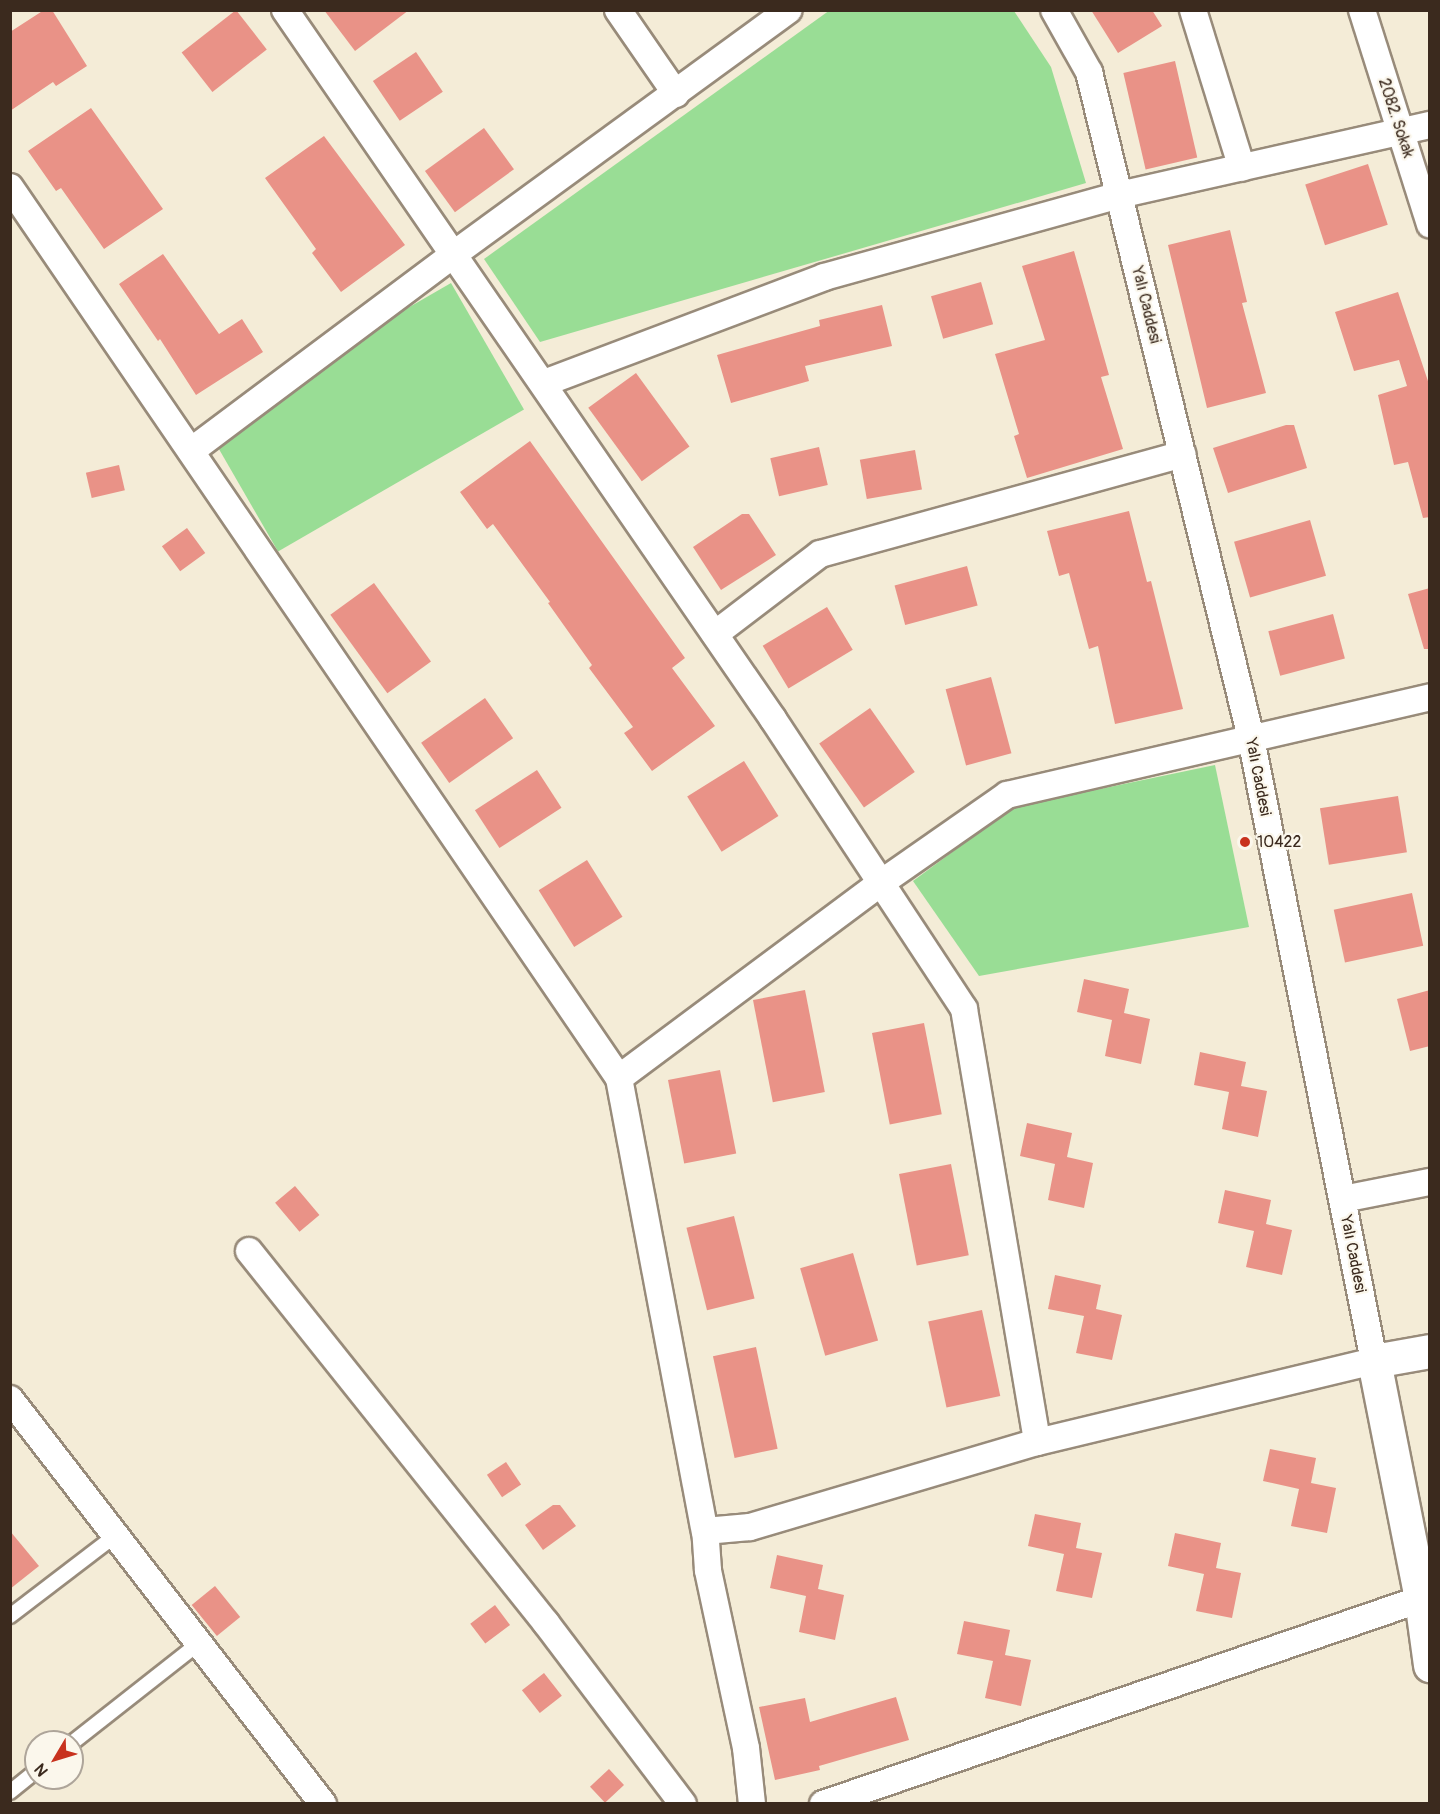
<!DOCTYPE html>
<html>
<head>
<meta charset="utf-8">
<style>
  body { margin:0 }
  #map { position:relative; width:1440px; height:1814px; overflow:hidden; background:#f4ecd7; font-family:Pangolin,sans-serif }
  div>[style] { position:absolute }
  .green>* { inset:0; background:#99dd95; transform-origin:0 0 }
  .building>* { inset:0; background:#e99287; transform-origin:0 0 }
  .roads { filter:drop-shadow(2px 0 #988b7a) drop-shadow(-2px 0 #988b7a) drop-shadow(0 2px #988b7a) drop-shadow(0 -2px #988b7a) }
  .service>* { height:14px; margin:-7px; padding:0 7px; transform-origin:7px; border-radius:7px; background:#fff }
  .minor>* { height:26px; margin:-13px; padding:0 13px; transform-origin:13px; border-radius:13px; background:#fff }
  .tertiary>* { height:33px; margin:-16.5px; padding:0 16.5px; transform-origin:16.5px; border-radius:16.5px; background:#fff }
  .dots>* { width:16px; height:16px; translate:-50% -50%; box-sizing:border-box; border:3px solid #fbf7ec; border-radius:50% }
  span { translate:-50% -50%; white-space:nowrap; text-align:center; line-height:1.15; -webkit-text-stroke:4.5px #fbf7ec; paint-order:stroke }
  .street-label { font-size:16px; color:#3b2a1e }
  .poi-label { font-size:16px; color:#3b2a1e }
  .left { translate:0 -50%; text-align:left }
  .frame { position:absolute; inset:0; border:12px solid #3b2a1e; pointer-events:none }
  .north { position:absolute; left:24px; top:1730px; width:60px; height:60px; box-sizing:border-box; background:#fbf7ec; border:2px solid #aea59a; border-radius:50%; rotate:232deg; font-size:16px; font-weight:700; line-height:24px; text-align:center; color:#3b2a1e }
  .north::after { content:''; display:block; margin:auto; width:21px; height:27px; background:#c8321e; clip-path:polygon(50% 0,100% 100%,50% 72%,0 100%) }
</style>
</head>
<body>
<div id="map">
  <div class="green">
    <i style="clip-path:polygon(830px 10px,1014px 11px,1051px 67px,1086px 183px,540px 342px,484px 259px)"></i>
    <i style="left:451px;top:283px;width:146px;height:284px;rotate:60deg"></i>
    <i style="clip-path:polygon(1215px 765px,1249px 927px,979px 976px,913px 881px,1013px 807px)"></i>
  </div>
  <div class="building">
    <i style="clip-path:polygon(44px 10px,52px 10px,87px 66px,56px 86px,53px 82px,10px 111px,10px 32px)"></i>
    <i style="left:236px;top:10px;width:50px;height:69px;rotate:52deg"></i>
    <i style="clip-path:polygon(324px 10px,409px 10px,355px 51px)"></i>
    <i style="clip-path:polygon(1091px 10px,1152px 10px,1162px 26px,1118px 53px)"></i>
    <i style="left:416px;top:52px;width:48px;height:52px;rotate:56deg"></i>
    <i style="left:1175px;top:61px;width:99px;height:53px;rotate:77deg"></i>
    <i style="clip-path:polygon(91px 108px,163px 209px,104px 249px,61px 188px,56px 191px,28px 151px)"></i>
    <i style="left:484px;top:128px;width:51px;height:73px;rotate:54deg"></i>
    <i style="clip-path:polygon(324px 136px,405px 245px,341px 292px,312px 253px,316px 249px,265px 178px)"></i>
    <i style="left:1368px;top:164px;width:64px;height:66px;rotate:72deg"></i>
    <i style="clip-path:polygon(1230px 230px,1247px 302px,1242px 303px,1266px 393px,1207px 408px,1168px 245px)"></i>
    <i style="clip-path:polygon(1074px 251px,1109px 375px,1101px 377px,1123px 449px,1027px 478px,1014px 436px,1019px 434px,995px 354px,1045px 340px,1022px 266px)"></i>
    <i style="clip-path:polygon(163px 254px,219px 334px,242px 319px,263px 352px,196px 395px,160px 339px,158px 341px,119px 284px)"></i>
    <i style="left:981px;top:282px;width:44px;height:52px;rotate:74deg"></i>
    <i style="clip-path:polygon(1398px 292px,1430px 387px,1430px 517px,1423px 518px,1408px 462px,1394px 465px,1378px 395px,1407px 386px,1399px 360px,1354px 371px,1335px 312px)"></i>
    <i style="clip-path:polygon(882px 305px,892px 346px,805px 366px,809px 381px,731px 403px,717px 355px,820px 326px,819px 320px)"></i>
    <i style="left:636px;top:373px;width:91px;height:59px;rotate:54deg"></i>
    <i style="clip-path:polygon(1286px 425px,1294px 425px,1307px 468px,1228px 493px,1213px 448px)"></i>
    <i style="clip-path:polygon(530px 441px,685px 658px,672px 668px,715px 726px,652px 771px,624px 733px,633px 727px,589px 668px,592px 665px,548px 603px,550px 602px,493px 524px,487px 529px,460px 492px)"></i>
    <i style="left:819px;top:447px;width:39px;height:50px;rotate:77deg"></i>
    <i style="left:915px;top:450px;width:40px;height:56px;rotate:80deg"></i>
    <i style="left:119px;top:465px;width:26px;height:34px;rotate:77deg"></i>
    <i style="clip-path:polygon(1129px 511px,1147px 582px,1151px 581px,1183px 709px,1115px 724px,1098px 646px,1089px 649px,1069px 573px,1059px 576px,1047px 531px)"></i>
    <i style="clip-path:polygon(742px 514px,749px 514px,776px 555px,721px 590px,693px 547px)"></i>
    <i style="left:1310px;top:520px;width:58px;height:79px;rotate:74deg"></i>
    <i style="left:187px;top:528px;width:31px;height:31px;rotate:54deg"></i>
    <i style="left:967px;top:566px;width:41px;height:75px;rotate:75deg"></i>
    <i style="left:374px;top:583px;width:97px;height:54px;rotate:54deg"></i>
    <i style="clip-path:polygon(1430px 588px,1430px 649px,1424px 649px,1408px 594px)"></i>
    <i style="left:827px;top:607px;width:50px;height:75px;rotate:59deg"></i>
    <i style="left:1333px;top:614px;width:46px;height:67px;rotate:75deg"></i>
    <i style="left:991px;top:677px;width:79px;height:47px;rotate:75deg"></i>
    <i style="left:485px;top:698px;width:49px;height:78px;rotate:55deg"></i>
    <i style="left:870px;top:708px;width:78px;height:62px;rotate:55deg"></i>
    <i style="left:744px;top:761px;width:65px;height:67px;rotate:58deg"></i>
    <i style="left:537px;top:770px;width:45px;height:74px;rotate:57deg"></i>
    <i style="left:1398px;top:796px;width:57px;height:79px;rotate:81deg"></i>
    <i style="left:587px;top:860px;width:67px;height:57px;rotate:58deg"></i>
    <i style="left:1412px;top:893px;width:54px;height:80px;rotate:78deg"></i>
    <i style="clip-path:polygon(1084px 979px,1129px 989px,1124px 1013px,1150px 1019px,1141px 1064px,1105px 1056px,1112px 1020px,1077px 1012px)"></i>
    <i style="left:805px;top:990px;width:104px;height:53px;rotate:79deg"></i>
    <i style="clip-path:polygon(1430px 990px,1430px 1046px,1410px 1051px,1397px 999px)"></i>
    <i style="left:924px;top:1023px;width:93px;height:53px;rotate:79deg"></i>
    <i style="clip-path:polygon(1200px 1052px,1246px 1062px,1241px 1086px,1267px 1091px,1258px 1137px,1222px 1129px,1229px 1092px,1194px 1085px)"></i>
    <i style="left:720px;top:1070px;width:85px;height:53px;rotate:79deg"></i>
    <i style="clip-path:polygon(1027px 1123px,1072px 1133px,1067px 1157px,1093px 1163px,1084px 1208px,1048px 1200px,1055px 1164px,1020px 1156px)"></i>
    <i style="left:951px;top:1164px;width:93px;height:53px;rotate:79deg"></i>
    <i style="left:295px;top:1186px;width:38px;height:26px;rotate:50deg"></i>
    <i style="clip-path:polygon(1225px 1190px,1271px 1200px,1266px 1224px,1292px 1230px,1282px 1275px,1246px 1267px,1254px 1231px,1218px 1223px)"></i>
    <i style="left:734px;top:1216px;width:85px;height:49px;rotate:76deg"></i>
    <i style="left:853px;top:1253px;width:91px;height:55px;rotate:74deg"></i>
    <i style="clip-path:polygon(1055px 1275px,1101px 1285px,1096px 1309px,1122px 1315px,1112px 1360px,1076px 1353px,1084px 1316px,1048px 1309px)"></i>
    <i style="left:982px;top:1310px;width:88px;height:55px;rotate:78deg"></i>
    <i style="left:756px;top:1347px;width:104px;height:44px;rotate:78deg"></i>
    <i style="clip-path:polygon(1270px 1449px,1316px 1458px,1311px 1483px,1336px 1488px,1327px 1533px,1291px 1526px,1299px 1489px,1263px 1481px)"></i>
    <i style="left:506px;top:1462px;width:27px;height:23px;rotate:56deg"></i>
    <i style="clip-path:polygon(553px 1505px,560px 1505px,576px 1526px,543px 1550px,525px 1525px)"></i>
    <i style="clip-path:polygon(1035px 1514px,1081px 1523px,1076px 1548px,1102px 1553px,1092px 1598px,1056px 1591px,1064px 1554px,1028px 1546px)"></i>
    <i style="clip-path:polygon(10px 1531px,39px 1566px,10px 1589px)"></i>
    <i style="clip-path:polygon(1175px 1533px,1221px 1543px,1216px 1568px,1241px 1573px,1232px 1618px,1196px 1611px,1204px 1574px,1168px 1566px)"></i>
    <i style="clip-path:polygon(777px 1555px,823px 1565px,818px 1589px,844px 1595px,835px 1640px,799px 1632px,806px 1596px,770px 1588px)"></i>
    <i style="left:215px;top:1586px;width:40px;height:30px;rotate:51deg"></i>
    <i style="left:495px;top:1605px;width:25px;height:31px;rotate:53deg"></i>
    <i style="clip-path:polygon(964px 1621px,1010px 1630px,1005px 1655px,1031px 1660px,1021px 1706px,985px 1698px,993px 1661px,957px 1654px)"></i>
    <i style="left:544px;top:1673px;width:29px;height:28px;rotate:52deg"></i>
    <i style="clip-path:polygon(896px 1697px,909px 1740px,819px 1766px,820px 1770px,775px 1780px,759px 1707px,805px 1698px,810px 1722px)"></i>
    <i style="left:609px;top:1769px;width:22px;height:26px;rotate:47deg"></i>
  </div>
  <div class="roads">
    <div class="service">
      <i style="left:10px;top:1616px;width:133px;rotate:-37.4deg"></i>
      <i style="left:72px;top:1743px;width:162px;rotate:-38.2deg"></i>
      <i style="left:10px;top:1792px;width:33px;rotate:-39deg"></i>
    </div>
    <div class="minor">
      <i style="left:285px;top:10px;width:861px;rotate:55.46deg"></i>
      <i style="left:773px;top:719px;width:347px;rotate:56.6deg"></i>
      <i style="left:964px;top:1009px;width:439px;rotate:80.4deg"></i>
      <i style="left:618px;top:10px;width:102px;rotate:55.4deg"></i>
      <i style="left:1193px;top:10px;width:165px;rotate:72.8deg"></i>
      <i style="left:1362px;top:10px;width:225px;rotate:72.4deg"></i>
      <i style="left:10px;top:187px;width:1079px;rotate:55.65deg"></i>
      <i style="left:619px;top:1078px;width:461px;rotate:79.3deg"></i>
      <i style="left:544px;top:383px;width:299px;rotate:-20.7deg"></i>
      <i style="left:824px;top:277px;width:306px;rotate:-15.5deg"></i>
      <i style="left:1119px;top:195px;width:319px;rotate:-12.7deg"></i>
      <i style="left:191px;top:451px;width:329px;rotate:-36.8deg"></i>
      <i style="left:454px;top:254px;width:414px;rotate:-36.1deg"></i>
      <i style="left:715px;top:634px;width:132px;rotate:-37.3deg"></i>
      <i style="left:820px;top:554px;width:376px;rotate:-15.4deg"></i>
      <i style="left:619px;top:1078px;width:327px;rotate:-36.7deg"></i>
      <i style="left:881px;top:883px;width:154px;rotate:-34.9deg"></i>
      <i style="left:1007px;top:795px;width:434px;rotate:-13deg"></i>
      <i style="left:1343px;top:1199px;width:89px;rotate:-11.1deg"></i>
      <i style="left:249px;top:1251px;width:476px;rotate:51.4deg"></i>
      <i style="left:546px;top:1623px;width:227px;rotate:52.9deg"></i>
      <i style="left:10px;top:1399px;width:512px;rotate:52.3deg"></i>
      <i style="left:752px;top:1804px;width:56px;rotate:-96.1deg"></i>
      <i style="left:746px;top:1748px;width:182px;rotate:-102.1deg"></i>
      <i style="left:708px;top:1570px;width:39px;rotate:-94deg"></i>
      <i style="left:705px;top:1531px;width:45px;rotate:-5.1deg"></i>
      <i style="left:750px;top:1527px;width:299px;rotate:-16.5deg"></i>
      <i style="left:1037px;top:1442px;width:347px;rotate:-13.5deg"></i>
      <i style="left:1374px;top:1361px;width:635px;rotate:-101.17deg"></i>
      <i style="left:1251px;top:738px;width:685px;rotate:-103.67deg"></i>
      <i style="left:1089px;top:72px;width:71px;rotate:-119.4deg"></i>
      <i style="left:823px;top:1804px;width:632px;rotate:-18.92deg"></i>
    </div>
    <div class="tertiary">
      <i style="left:1430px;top:1351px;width:57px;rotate:169.9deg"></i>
      <i style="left:1374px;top:1361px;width:243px;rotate:78.8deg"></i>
      <i style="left:1421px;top:1599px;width:67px;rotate:82.2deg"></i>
    </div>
  </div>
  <div class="dots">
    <i style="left:1245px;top:842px;background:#c8321e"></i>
  </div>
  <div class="street-label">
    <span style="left:1396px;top:118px;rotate:72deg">2082. Sokak</span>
    <span style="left:1146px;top:305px;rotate:76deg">Yalı Caddesi</span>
    <span style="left:1258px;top:777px;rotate:79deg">Yalı Caddesi</span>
    <span style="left:1353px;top:1254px;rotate:79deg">Yalı Caddesi</span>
  </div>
  <div class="poi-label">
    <span class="left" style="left:1257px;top:842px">10422</span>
  </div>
  <div class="frame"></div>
  <div class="north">N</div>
</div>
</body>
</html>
